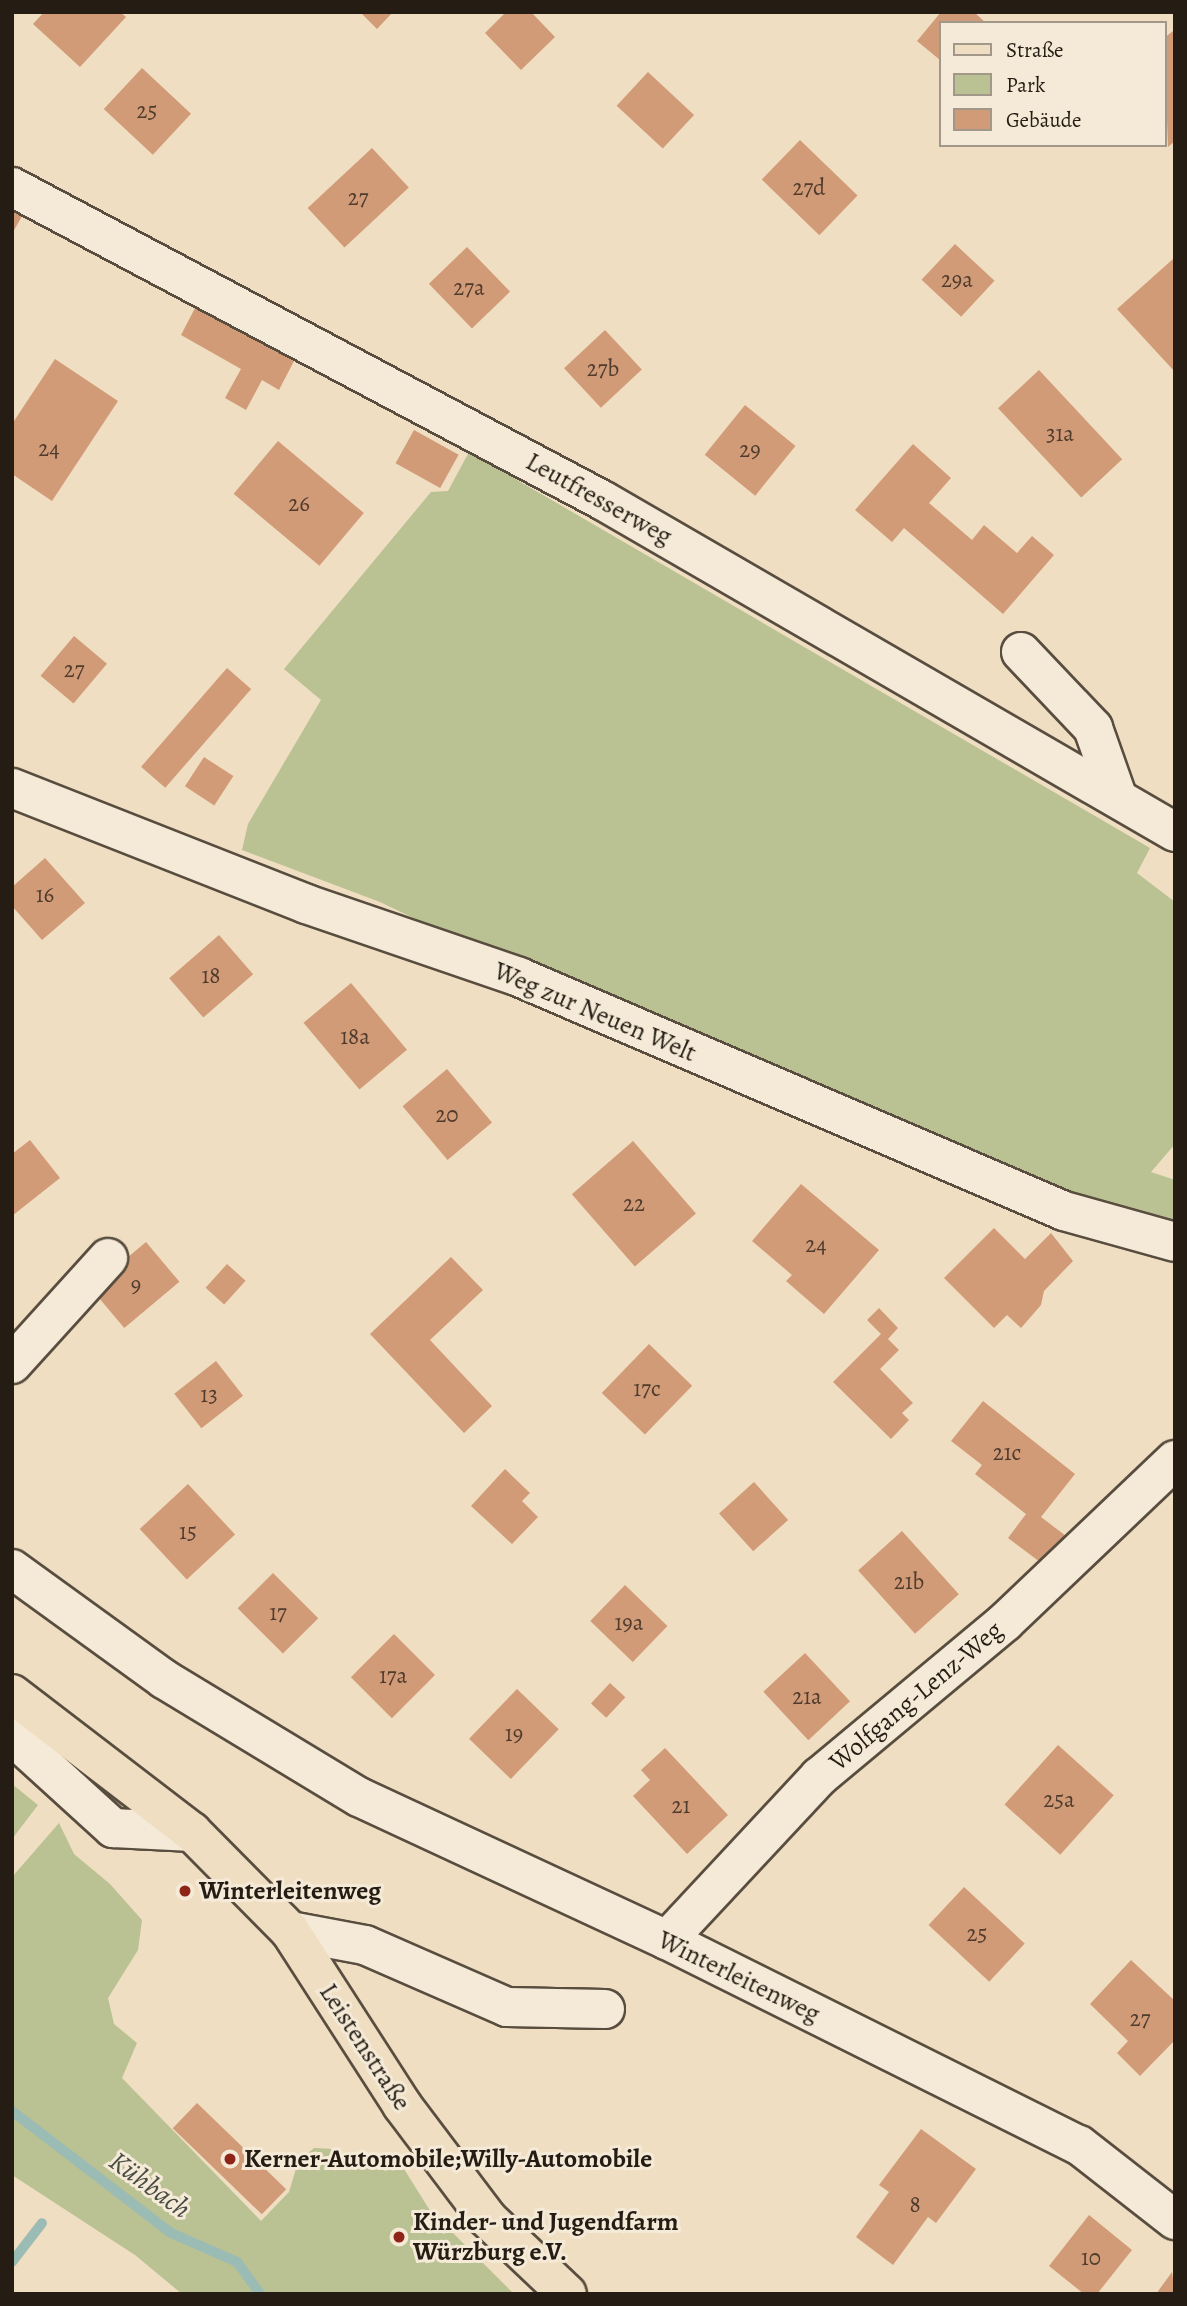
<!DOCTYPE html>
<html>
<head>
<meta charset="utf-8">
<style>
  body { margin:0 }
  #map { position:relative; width:1187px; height:2306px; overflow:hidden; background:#efdec1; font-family:Alegreya,serif }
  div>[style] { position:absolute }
  .green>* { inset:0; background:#bac192 }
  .stream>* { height:10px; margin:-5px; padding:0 5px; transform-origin:5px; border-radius:5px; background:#9abcb5 }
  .building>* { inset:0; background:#d29b78; transform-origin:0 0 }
  .roads { filter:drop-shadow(2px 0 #584d3f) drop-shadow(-2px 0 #584d3f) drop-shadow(0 2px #584d3f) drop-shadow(0 -2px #584d3f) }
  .minor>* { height:38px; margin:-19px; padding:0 19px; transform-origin:19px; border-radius:19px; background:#f5ead7 }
  .major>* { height:38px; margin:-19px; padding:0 19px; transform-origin:19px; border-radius:19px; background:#efdec1 }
  .dots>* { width:19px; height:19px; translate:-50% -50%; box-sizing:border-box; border:4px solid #f5ead7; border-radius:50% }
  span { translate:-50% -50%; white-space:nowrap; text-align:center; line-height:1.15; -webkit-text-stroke:6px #f5ead7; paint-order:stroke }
  .number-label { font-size:23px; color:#503c2d }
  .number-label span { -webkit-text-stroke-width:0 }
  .street-label { font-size:26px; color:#251d14 }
  .poi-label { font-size:26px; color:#251d14; font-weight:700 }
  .left { translate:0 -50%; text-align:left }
  .water-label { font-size:28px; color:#484d44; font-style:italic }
  .frame { position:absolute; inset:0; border:14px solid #251d14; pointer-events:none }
  .legend { position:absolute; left:939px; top:21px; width:228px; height:126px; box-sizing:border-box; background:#f5ead7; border:2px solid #a29889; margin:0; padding:9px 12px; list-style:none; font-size:21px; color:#251d14 }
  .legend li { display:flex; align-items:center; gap:14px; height:35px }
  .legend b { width:35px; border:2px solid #a29889 }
</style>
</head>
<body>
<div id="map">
  <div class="green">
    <i style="clip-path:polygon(469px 452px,1150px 848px,1137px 873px,1175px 902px,1175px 1144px,1151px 1172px,1175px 1180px,1175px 1228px,1133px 1220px,491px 955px,380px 902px,242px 850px,248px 824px,321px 700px,284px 669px,431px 492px,448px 491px)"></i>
    <i style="clip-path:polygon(12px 1784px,38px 1805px,12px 1839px)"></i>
    <i style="clip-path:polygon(59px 1823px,74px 1854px,110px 1884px,142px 1920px,138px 1950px,108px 1998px,114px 2024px,137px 2043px,122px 2078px,261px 2221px,289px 2192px,298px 2162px,314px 2148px,333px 2149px,369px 2166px,404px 2169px,429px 2209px,514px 2294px,182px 2294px,135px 2255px,12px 2175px,12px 1877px)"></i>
  </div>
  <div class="stream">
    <i style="left:12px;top:2111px;width:200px;rotate:37.5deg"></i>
    <i style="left:171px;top:2233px;width:72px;rotate:23.7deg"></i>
    <i style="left:237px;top:2262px;width:39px;rotate:54deg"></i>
    <i style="left:12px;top:2262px;width:49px;rotate:-52.4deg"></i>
  </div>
  <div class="building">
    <i style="clip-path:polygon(44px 12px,120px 12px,126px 17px,80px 67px,33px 24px)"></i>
    <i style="clip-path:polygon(360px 12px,393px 12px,377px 29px)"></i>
    <i style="clip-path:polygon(506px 12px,531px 12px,555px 37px,521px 70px,485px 33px)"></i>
    <i style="clip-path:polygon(941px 12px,974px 12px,986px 23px,940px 23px,940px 60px,917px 41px)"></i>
    <i style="clip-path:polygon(1173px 31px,1175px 141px,1168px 147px,1164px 38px)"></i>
    <i style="left:142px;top:68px;width:67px;height:56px;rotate:43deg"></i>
    <i style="left:648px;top:72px;width:63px;height:46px;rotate:43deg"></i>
    <i style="left:800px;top:140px;width:80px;height:55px;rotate:44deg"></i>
    <i style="left:372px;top:148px;width:54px;height:88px;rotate:47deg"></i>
    <i style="clip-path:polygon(12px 210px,22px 216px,12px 234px)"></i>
    <i style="left:955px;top:244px;width:54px;height:49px;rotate:43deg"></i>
    <i style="left:467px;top:247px;width:62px;height:53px;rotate:46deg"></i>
    <i style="clip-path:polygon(1173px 259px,1175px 262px,1175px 372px,1117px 309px)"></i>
    <i style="clip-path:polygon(195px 308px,294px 361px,279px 390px,262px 380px,246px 410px,225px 398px,241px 369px,181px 335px)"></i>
    <i style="left:605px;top:330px;width:54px;height:56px;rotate:47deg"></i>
    <i style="clip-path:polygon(55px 359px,118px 401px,52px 501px,12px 474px,12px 424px)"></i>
    <i style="left:1039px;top:370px;width:122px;height:56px;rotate:47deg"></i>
    <i style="left:745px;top:405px;width:65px;height:64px;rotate:39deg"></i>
    <i style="left:414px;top:430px;width:51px;height:38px;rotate:29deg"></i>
    <i style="left:278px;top:441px;width:112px;height:69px;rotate:40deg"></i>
    <i style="clip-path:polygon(913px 444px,951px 478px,929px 503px,972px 540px,984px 525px,1017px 553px,1032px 536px,1054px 555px,1003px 614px,904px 528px,892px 542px,855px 510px)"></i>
    <i style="left:74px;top:636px;width:43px;height:52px;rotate:40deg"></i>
    <i style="left:227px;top:668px;width:32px;height:131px;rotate:41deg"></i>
    <i style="left:204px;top:757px;width:35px;height:35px;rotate:33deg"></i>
    <i style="clip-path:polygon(45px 858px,85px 903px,42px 940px,12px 906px,12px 887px)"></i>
    <i style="left:219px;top:935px;width:52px;height:66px;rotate:49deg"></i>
    <i style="left:351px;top:983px;width:87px;height:62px;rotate:50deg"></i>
    <i style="left:447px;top:1069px;width:70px;height:58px;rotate:50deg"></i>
    <i style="clip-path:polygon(30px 1140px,60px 1178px,12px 1216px,12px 1154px)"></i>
    <i style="left:633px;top:1141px;width:96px;height:81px;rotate:49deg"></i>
    <i style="clip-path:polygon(801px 1184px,879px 1250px,824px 1314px,786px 1281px,792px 1275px,752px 1241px)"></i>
    <i style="clip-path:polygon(994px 1228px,1025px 1259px,1051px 1233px,1073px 1261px,1044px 1291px,1041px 1305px,1021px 1328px,1007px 1315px,994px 1328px,944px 1278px)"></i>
    <i style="left:146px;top:1242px;width:52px;height:72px;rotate:50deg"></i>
    <i style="clip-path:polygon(451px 1257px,483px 1290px,430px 1340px,492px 1406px,464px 1433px,370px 1334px)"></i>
    <i style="left:227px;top:1264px;width:25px;height:32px;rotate:42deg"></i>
    <i style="clip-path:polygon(879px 1308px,898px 1328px,888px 1339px,899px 1350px,880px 1369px,913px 1403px,902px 1413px,909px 1420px,891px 1439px,833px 1382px,881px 1334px,867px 1320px)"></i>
    <i style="left:649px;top:1344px;width:60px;height:68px;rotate:44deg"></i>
    <i style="left:216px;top:1361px;width:44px;height:53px;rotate:52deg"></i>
    <i style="clip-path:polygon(983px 1401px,1075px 1474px,1041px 1517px,1066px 1536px,1044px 1565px,1008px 1538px,1026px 1514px,975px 1474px,982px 1465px,951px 1441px)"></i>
    <i style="clip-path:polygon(505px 1469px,530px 1493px,522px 1501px,538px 1517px,512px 1544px,471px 1506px)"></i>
    <i style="left:754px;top:1482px;width:51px;height:47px;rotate:48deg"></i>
    <i style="left:188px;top:1484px;width:69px;height:66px;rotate:47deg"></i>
    <i style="left:902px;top:1531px;width:85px;height:59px;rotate:48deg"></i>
    <i style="left:273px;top:1573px;width:64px;height:50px;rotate:45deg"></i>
    <i style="left:625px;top:1585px;width:59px;height:50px;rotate:44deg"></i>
    <i style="left:394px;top:1634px;width:58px;height:61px;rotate:45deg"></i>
    <i style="left:805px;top:1653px;width:66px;height:57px;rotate:47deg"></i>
    <i style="left:610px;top:1683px;width:21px;height:28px;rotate:43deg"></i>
    <i style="left:517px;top:1689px;width:58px;height:69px;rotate:44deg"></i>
    <i style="left:1058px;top:1745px;width:75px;height:80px;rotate:42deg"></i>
    <i style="clip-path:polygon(665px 1748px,728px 1815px,687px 1854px,633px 1796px,650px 1780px,641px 1770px)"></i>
    <i style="left:964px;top:1887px;width:83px;height:52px;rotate:43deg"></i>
    <i style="clip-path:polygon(1131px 1960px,1175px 2001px,1175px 2040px,1140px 2076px,1117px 2053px,1128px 2041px,1090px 2004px)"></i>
    <i style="left:197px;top:2103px;width:124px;height:35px;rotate:44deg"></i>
    <i style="clip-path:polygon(921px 2129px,976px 2169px,936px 2223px,928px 2217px,893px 2265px,856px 2237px,889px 2192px,879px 2185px)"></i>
    <i style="clip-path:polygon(1089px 2215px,1132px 2250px,1097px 2294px,1084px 2294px,1049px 2266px)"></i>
    <i style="clip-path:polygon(1172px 2272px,1175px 2294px,1156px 2294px)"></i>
  </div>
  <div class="roads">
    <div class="minor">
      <i style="left:12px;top:187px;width:668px;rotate:27.95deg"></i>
      <i style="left:602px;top:500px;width:662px;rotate:30.09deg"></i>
      <i style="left:1021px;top:652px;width:105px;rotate:46.5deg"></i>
      <i style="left:1093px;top:728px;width:72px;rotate:70.6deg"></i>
      <i style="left:12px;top:788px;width:316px;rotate:21.5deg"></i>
      <i style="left:306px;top:904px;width:225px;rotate:18.9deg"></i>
      <i style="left:519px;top:977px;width:593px;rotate:23.24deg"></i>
      <i style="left:1064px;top:1211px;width:115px;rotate:15.6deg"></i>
      <i style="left:12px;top:1364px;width:143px;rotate:-47.8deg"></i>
      <i style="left:12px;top:1569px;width:188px;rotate:35.9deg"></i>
      <i style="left:164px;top:1679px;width:228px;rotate:31.2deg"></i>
      <i style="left:359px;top:1797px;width:340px;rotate:24.9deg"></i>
      <i style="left:667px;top:1940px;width:460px;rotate:26.5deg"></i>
      <i style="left:1079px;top:2145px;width:122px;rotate:38deg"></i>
      <i style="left:12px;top:1736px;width:137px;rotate:42.3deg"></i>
      <i style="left:113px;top:1828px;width:79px;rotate:2.9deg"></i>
      <i style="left:290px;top:1931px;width:76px;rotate:10.6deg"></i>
      <i style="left:365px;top:1945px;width:155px;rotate:23.6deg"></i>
      <i style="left:507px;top:2007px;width:98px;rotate:1.2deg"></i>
      <i style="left:667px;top:1940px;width:223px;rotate:-47deg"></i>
      <i style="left:819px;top:1777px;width:242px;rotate:-39.8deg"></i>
      <i style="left:1005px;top:1622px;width:235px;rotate:-43.6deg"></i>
    </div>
    <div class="major">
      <i style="left:12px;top:1694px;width:227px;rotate:37.5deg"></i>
      <i style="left:192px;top:1832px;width:139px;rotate:45.3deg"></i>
      <i style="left:290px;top:1931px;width:207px;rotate:57.2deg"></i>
      <i style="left:402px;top:2105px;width:141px;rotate:53deg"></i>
      <i style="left:487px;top:2218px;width:110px;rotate:43.5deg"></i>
    </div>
  </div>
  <div class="dots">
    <i style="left:185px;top:1891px;background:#8f2418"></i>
    <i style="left:230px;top:2159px;background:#8f2418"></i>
    <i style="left:399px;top:2237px;background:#8f2418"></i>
  </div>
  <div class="number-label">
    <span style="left:147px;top:111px">25</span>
    <span style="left:809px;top:188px">27d</span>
    <span style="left:358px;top:198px">27</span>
    <span style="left:957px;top:280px">29a</span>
    <span style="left:469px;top:288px">27a</span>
    <span style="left:603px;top:369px">27b</span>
    <span style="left:1060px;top:434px">31a</span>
    <span style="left:49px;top:449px">24</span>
    <span style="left:750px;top:450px">29</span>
    <span style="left:299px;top:504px">26</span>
    <span style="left:74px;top:670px">27</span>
    <span style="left:45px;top:895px">16</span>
    <span style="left:211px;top:976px">18</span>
    <span style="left:355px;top:1037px">18a</span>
    <span style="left:447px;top:1115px">20</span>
    <span style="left:634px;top:1204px">22</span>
    <span style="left:816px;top:1245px">24</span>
    <span style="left:136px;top:1285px">9</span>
    <span style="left:647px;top:1389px">17c</span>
    <span style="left:209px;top:1395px">13</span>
    <span style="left:1007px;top:1453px">21c</span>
    <span style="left:188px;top:1532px">15</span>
    <span style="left:909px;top:1582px">21b</span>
    <span style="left:278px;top:1613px">17</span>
    <span style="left:629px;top:1623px">19a</span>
    <span style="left:393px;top:1676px">17a</span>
    <span style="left:807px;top:1697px">21a</span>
    <span style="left:514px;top:1734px">19</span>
    <span style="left:1059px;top:1800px">25a</span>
    <span style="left:681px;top:1806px">21</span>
    <span style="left:977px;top:1934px">25</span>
    <span style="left:1140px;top:2019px">27</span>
    <span style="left:915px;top:2205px">8</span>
    <span style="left:1091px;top:2258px">10</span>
  </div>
  <div class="street-label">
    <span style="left:599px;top:499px;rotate:29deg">Leutfresserweg</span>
    <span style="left:595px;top:1012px;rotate:23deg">Weg zur Neuen Welt</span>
    <span style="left:916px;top:1696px;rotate:-40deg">Wolfgang-Lenz-Weg</span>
    <span style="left:739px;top:1977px;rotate:26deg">Winterleitenweg</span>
    <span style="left:365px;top:2047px;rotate:57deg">Leistenstraße</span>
  </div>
  <div class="poi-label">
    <span class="left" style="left:199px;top:1891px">Winterleitenweg</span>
    <span class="left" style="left:244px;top:2159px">Kerner-Automobile;Willy-Automobile</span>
    <span class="left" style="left:413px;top:2237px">Kinder- und Jugendfarm<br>Würzburg e.V.</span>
  </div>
  <div class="water-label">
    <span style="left:150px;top:2185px;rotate:36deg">Kühbach</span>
  </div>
  <div class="frame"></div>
  <ul class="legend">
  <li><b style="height:9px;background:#efdec1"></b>Straße</li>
  <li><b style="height:19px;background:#bac192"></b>Park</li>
  <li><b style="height:19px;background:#d29b78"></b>Gebäude</li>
  </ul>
</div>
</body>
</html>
